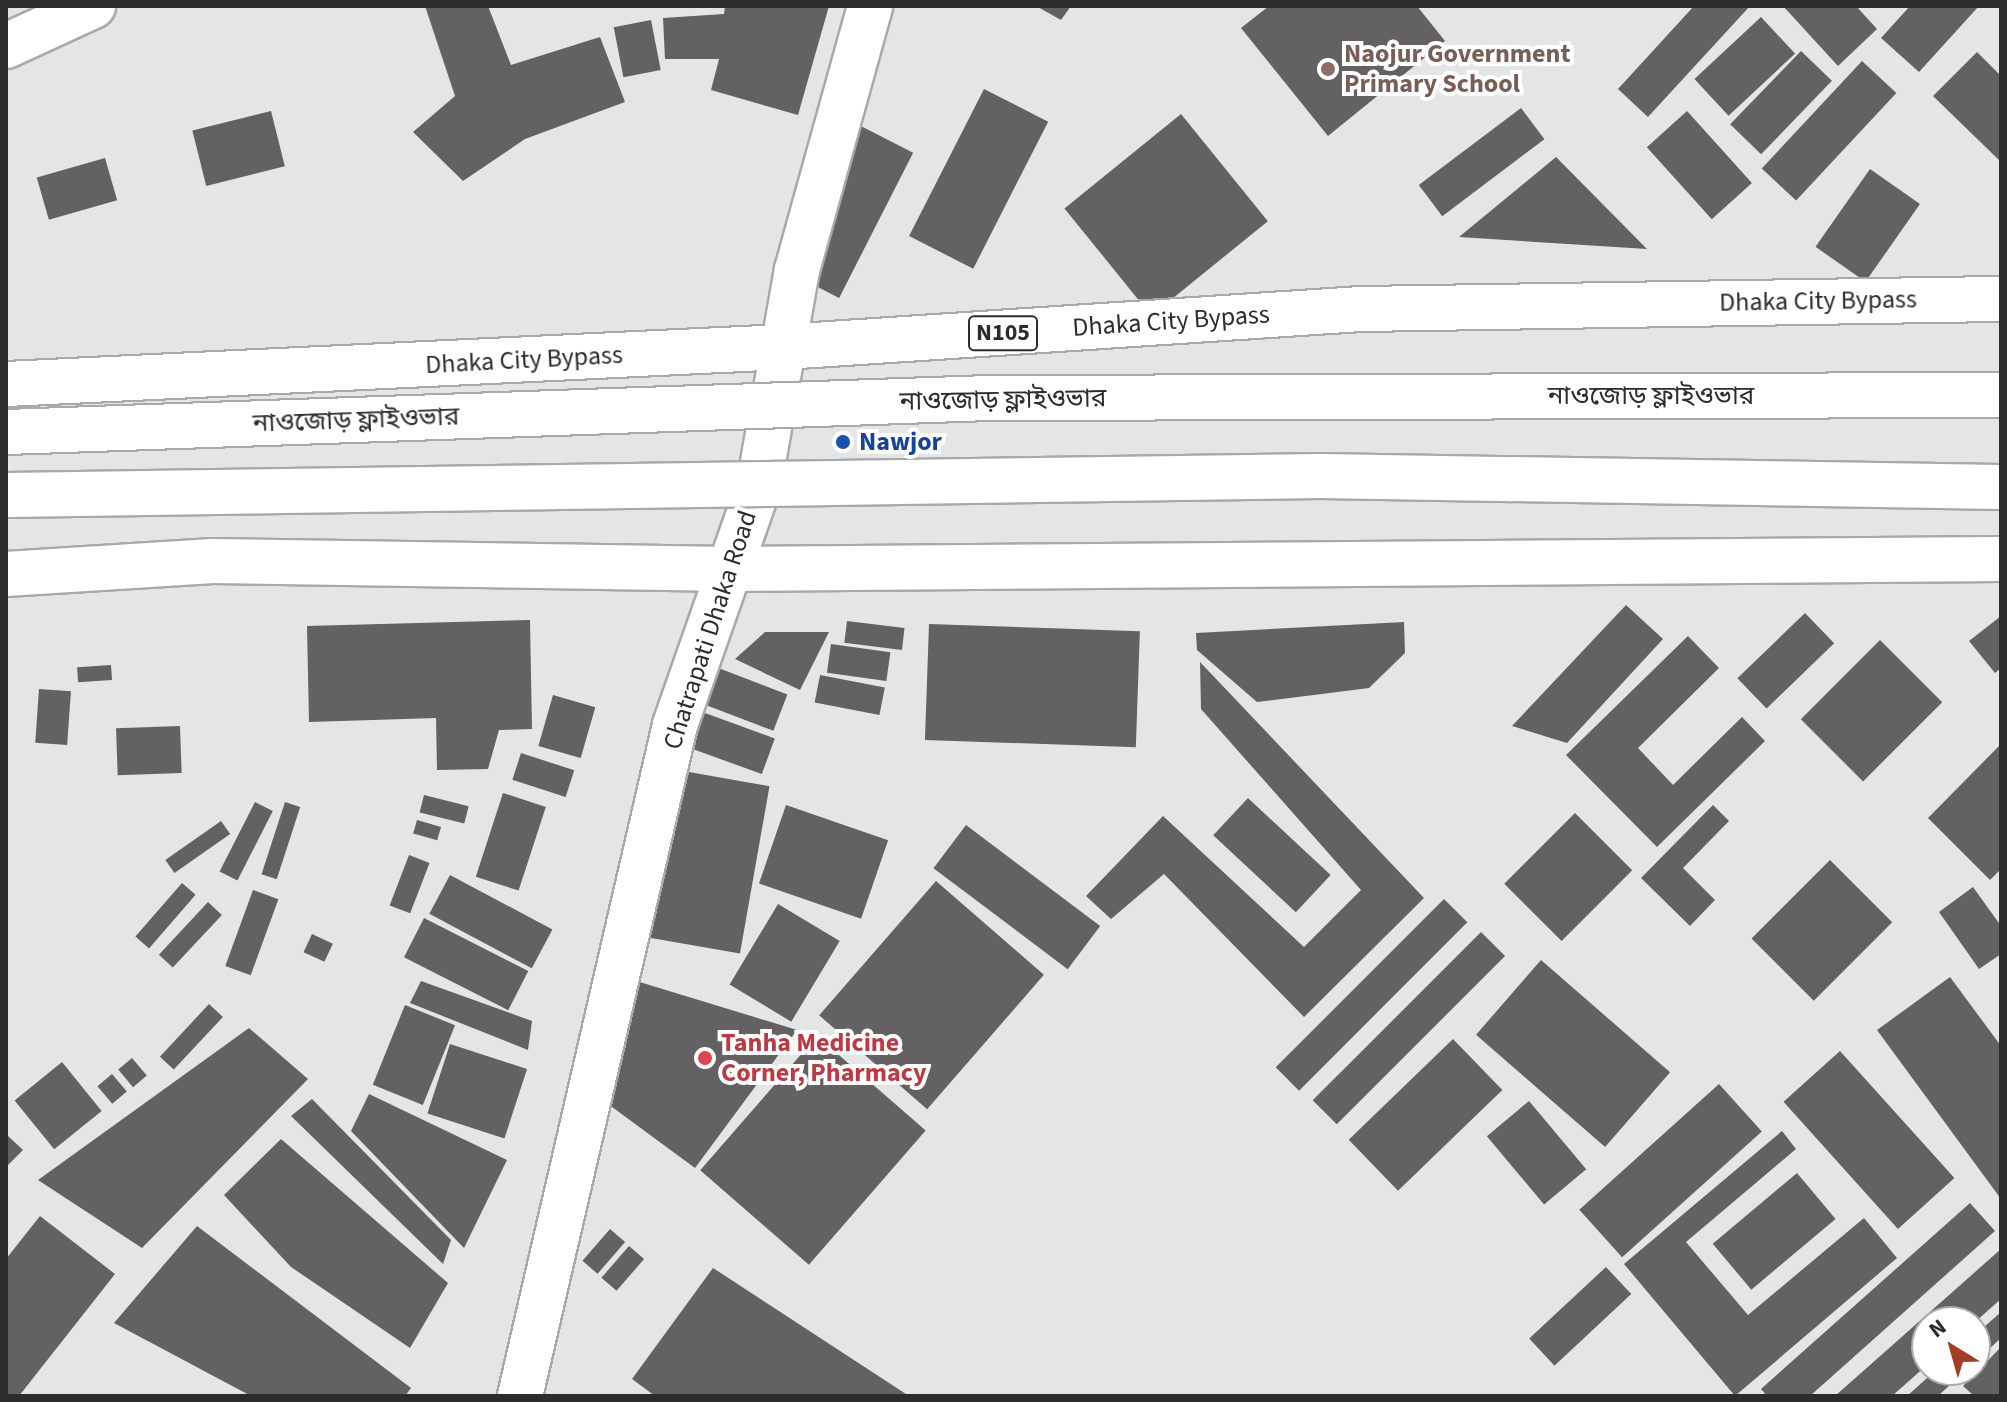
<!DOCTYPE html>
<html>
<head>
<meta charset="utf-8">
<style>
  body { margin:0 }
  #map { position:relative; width:2007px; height:1402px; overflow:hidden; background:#e4e5e7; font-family:"Source Sans 3","Noto Sans Bengali",sans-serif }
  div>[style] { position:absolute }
  .building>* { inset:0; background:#646162; transform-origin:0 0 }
  .roads { filter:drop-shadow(2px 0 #a8a9ab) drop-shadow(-2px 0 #a8a9ab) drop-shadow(0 2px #a8a9ab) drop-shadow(0 -2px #a8a9ab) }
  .minor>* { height:44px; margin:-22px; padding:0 22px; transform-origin:22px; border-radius:22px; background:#fff }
  .highway>* { height:44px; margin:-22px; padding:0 22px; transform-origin:22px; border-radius:22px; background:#fff }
  .bridges { filter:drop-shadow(2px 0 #a8a9ab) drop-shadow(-2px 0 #a8a9ab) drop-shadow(0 2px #a8a9ab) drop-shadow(0 -2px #a8a9ab) }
  .highway-bridge>* { height:44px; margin:-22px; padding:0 22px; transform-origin:22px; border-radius:22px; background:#fff }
  .dots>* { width:22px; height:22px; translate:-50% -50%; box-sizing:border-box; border:4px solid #fff; border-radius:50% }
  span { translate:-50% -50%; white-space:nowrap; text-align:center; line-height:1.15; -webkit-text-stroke:8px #fff; paint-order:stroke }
  .shield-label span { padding:2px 6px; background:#fff; border:2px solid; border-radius:6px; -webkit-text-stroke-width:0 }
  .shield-label { font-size:24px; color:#2b2c2c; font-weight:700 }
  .education-label { font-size:26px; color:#785e54; font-weight:700 }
  .left { translate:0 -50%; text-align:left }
  .street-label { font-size:26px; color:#2b2c2c }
  .transit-label { font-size:26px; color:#164399; font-weight:700 }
  .health-label { font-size:26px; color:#be3a42; font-weight:700 }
  .frame { position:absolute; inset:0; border:8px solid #2b2c2c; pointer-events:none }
  .north { position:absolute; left:1911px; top:1306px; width:80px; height:80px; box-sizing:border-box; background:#fff; border:2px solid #aaabab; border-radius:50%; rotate:323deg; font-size:22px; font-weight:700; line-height:32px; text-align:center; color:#2b2c2c }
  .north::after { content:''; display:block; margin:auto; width:28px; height:36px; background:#a53c24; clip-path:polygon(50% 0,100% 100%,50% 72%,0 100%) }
</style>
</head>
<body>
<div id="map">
  <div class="building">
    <i style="clip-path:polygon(425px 6px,488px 6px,511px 65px,600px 37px,625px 102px,525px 139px,463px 181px,413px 132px,455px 96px)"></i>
    <i style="clip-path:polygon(725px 6px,829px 6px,798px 115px,711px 90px,719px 59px,665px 59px,663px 18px,724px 14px)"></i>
    <i style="clip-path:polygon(1036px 6px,1071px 6px,1061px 20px)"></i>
    <i style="clip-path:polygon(1269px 6px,1417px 6px,1445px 41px,1328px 136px,1241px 28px)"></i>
    <i style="clip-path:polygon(1694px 6px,1750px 6px,1648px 117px,1618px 89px)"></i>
    <i style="clip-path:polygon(1783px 6px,1856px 6px,1877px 29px,1838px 66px)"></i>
    <i style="clip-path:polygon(1910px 6px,1979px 6px,1919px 72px,1881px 38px)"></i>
    <i style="left:1761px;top:17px;width:50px;height:91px;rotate:47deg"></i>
    <i style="left:651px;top:20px;width:51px;height:38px;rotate:79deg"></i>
    <i style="left:1801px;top:51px;width:43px;height:102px;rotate:44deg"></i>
    <i style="clip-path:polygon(1977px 52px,2001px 76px,2001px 162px,1933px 96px)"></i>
    <i style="left:1862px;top:61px;width:47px;height:147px;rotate:43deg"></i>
    <i style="left:984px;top:89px;width:72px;height:165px;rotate:27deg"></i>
    <i style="left:1521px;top:108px;width:39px;height:128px;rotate:53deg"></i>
    <i style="left:271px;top:111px;width:57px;height:81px;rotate:76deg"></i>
    <i style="left:1687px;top:111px;width:97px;height:54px;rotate:48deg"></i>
    <i style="left:1181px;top:114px;width:138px;height:150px;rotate:51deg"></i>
    <i style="left:849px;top:120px;width:72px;height:163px;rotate:27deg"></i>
    <i style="clip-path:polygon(1556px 157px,1647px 249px,1459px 237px)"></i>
    <i style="left:105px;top:158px;width:44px;height:71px;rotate:74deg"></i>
    <i style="left:1870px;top:169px;width:61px;height:95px;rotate:35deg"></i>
    <i style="clip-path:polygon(1626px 605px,1663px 639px,1567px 743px,1512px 726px)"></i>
    <i style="left:1805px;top:613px;width:42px;height:94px;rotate:46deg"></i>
    <i style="clip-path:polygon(2001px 616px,2001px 668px,1995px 673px,1969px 641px)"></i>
    <i style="clip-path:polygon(530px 620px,532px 729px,499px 730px,488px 769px,437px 770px,436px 718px,309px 722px,307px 626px)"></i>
    <i style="left:847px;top:621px;width:58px;height:22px;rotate:7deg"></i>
    <i style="clip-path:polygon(1404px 622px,1405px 653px,1369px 688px,1257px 702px,1197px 650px,1196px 633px)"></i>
    <i style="left:929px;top:624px;width:211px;height:116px;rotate:2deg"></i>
    <i style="clip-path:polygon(765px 632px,829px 632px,800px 690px,735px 659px)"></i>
    <i style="clip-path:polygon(1688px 636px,1719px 668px,1638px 748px,1673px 785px,1742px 717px,1765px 741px,1657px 847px,1566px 755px)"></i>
    <i style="left:1880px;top:640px;width:88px;height:112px;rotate:45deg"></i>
    <i style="left:831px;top:644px;width:60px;height:29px;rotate:8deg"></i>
    <i style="clip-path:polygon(1200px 662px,1424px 898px,1304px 1017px,1164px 874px,1111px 919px,1086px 896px,1163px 816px,1304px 947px,1361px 890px,1201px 709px)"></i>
    <i style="left:708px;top:664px;width:85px;height:39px;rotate:21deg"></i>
    <i style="left:111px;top:665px;width:15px;height:34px;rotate:86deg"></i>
    <i style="left:820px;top:675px;width:66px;height:28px;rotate:11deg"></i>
    <i style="left:39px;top:689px;width:32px;height:54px;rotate:4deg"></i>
    <i style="left:553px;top:695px;width:44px;height:53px;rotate:16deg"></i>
    <i style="left:694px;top:709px;width:86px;height:38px;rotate:20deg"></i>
    <i style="left:180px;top:726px;width:47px;height:64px;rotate:88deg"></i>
    <i style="clip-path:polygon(2001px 744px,2001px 869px,1990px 880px,1928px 818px)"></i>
    <i style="left:521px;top:753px;width:56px;height:28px;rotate:18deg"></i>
    <i style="left:672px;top:769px;width:99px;height:170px;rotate:10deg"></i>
    <i style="left:503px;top:793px;width:45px;height:88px;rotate:18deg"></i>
    <i style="left:424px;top:795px;width:46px;height:18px;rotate:14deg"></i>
    <i style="left:1248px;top:798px;width:113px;height:51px;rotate:43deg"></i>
    <i style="left:255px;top:802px;width:20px;height:78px;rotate:27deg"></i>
    <i style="left:285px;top:802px;width:16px;height:76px;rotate:18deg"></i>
    <i style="left:786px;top:805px;width:108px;height:83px;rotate:19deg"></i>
    <i style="clip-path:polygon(1713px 805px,1729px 821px,1683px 868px,1715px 900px,1690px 926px,1641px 878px)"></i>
    <i style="left:1575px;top:813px;width:81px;height:100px;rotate:45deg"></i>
    <i style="left:417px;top:820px;width:25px;height:14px;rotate:16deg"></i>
    <i style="left:221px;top:821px;width:16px;height:68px;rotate:55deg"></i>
    <i style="left:966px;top:825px;width:168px;height:54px;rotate:37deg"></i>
    <i style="left:409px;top:855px;width:22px;height:54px;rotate:21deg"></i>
    <i style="left:1830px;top:860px;width:88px;height:111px;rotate:45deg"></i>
    <i style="left:450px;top:875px;width:116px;height:44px;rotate:28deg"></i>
    <i style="left:936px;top:881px;width:143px;height:178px;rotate:41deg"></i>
    <i style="left:182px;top:883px;width:18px;height:71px;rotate:41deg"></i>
    <i style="clip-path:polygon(1973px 887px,2001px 926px,2001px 954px,1979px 969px,1939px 912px)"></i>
    <i style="left:253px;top:890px;width:27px;height:81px;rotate:20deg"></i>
    <i style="left:1444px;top:899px;width:33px;height:238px;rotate:45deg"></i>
    <i style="left:208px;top:902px;width:19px;height:72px;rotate:43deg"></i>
    <i style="left:778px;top:904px;width:72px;height:94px;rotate:31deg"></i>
    <i style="left:424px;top:918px;width:117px;height:44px;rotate:27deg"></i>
    <i style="left:1481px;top:932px;width:34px;height:238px;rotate:45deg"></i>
    <i style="left:312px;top:934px;width:23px;height:20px;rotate:25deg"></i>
    <i style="left:1541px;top:960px;width:171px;height:99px;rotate:41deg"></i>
    <i style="clip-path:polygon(1950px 977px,2001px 1046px,2001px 1199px,1877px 1030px)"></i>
    <i style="clip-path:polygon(633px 980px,797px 1030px,695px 1168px,608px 1104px)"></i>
    <i style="clip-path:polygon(421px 981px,532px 1021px,528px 1050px,410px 1003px)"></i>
    <i style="left:209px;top:1004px;width:19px;height:72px;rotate:43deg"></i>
    <i style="left:405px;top:1005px;width:54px;height:86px;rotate:22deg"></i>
    <i style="clip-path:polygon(249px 1028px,308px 1079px,142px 1248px,38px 1180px)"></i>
    <i style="left:817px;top:1036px;width:144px;height:178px;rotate:41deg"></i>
    <i style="left:1453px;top:1039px;width:71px;height:145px;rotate:46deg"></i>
    <i style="left:450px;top:1044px;width:81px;height:73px;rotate:18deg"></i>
    <i style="left:1840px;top:1051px;width:171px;height:76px;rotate:48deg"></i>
    <i style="left:132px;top:1058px;width:23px;height:18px;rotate:50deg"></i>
    <i style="left:62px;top:1062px;width:63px;height:61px;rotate:51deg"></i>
    <i style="left:112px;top:1074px;width:23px;height:19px;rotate:50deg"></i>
    <i style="left:1719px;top:1084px;width:64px;height:188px;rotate:48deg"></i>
    <i style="clip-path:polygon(369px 1094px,507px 1160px,464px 1248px,351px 1131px)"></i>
    <i style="clip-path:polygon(312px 1099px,451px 1240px,443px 1264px,291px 1116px)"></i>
    <i style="left:1529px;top:1101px;width:89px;height:55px;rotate:50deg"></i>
    <i style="clip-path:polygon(1782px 1131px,1796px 1149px,1686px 1242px,1748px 1315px,1864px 1218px,1897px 1258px,1735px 1396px,1624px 1264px)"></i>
    <i style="clip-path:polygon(6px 1134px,23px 1150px,6px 1167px)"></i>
    <i style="clip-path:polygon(281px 1139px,448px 1283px,410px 1348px,291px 1267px,224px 1195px)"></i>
    <i style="left:1797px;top:1173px;width:60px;height:110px;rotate:50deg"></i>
    <i style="clip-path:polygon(1970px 1203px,1995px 1231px,1810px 1396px,1767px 1396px,1761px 1389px)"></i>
    <i style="clip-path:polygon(40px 1216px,115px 1274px,19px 1396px,6px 1396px,6px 1259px)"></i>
    <i style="clip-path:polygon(197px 1226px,411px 1388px,405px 1396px,251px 1396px,114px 1323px)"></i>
    <i style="left:610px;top:1229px;width:20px;height:42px;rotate:41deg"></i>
    <i style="left:629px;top:1246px;width:20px;height:42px;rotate:41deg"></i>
    <i style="clip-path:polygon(2001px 1249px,2001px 1299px,1975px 1322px,1927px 1322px,1927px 1365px,1892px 1396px,1835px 1396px)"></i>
    <i style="left:1606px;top:1267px;width:37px;height:105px;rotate:47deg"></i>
    <i style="clip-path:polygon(713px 1268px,909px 1396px,655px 1396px,632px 1379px)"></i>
    <i style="clip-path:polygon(2001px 1312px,2001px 1338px,1975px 1362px,1975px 1335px)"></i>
    <i style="clip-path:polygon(1999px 1349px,2001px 1396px,1974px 1396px,1963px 1386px)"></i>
    <i style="clip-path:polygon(1936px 1370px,1966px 1370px,1938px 1396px,1907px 1396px)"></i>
  </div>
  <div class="roads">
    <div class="minor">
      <i style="left:520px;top:1396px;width:689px;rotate:-76.99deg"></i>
      <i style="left:675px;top:725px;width:254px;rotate:-70.7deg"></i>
      <i style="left:759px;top:485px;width:218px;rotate:-80deg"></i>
      <i style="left:797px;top:270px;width:274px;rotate:-74.5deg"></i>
    </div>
    <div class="highway">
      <i style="left:6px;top:46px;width:96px;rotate:-24.7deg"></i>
      <i style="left:6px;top:384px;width:779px;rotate:-2.72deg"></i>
      <i style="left:784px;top:347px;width:578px;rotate:-3.77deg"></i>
      <i style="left:1361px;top:309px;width:640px;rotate:-0.9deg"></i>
      <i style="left:6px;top:574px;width:207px;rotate:-3.6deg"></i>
      <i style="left:213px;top:561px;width:516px;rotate:0.89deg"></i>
      <i style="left:729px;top:569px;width:1272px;rotate:-0.45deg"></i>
    </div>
  </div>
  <div class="bridges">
    <div class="highway-bridge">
      <i style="left:6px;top:432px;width:982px;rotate:-1.98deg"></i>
      <i style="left:987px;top:398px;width:1014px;rotate:-0.17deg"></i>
      <i style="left:6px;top:495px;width:1315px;rotate:-0.83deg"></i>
      <i style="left:1321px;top:476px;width:680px;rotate:0.93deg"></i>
    </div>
  </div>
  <div class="dots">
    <i style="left:1328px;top:69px;background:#8d6e63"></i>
    <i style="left:843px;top:442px;background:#1a4fb4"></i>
    <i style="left:705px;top:1058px;background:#e0444e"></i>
  </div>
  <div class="shield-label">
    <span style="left:1003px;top:333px">N105</span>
  </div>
  <div class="education-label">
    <span class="left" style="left:1344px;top:69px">Naojur Government<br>Primary School</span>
  </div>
  <div class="street-label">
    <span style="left:1818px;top:301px;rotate:-1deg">Dhaka City Bypass</span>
    <span style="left:1171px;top:321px;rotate:-4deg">Dhaka City Bypass</span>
    <span style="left:524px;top:360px;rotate:-3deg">Dhaka City Bypass</span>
    <span style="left:1651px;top:396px">নাওজোড় ফ্লাইওভার</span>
    <span style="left:1003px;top:400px;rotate:-1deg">নাওজোড় ফ্লাইওভার</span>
    <span style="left:356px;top:420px;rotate:-2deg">নাওজোড় ফ্লাইওভার</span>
    <span style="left:710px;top:630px;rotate:-72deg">Chatrapati Dhaka Road</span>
  </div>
  <div class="transit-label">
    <span class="left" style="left:859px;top:442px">Nawjor</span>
  </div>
  <div class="health-label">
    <span class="left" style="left:721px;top:1058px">Tanha Medicine<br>Corner, Pharmacy</span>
  </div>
  <div class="frame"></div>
  <div class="north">N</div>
</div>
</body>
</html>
